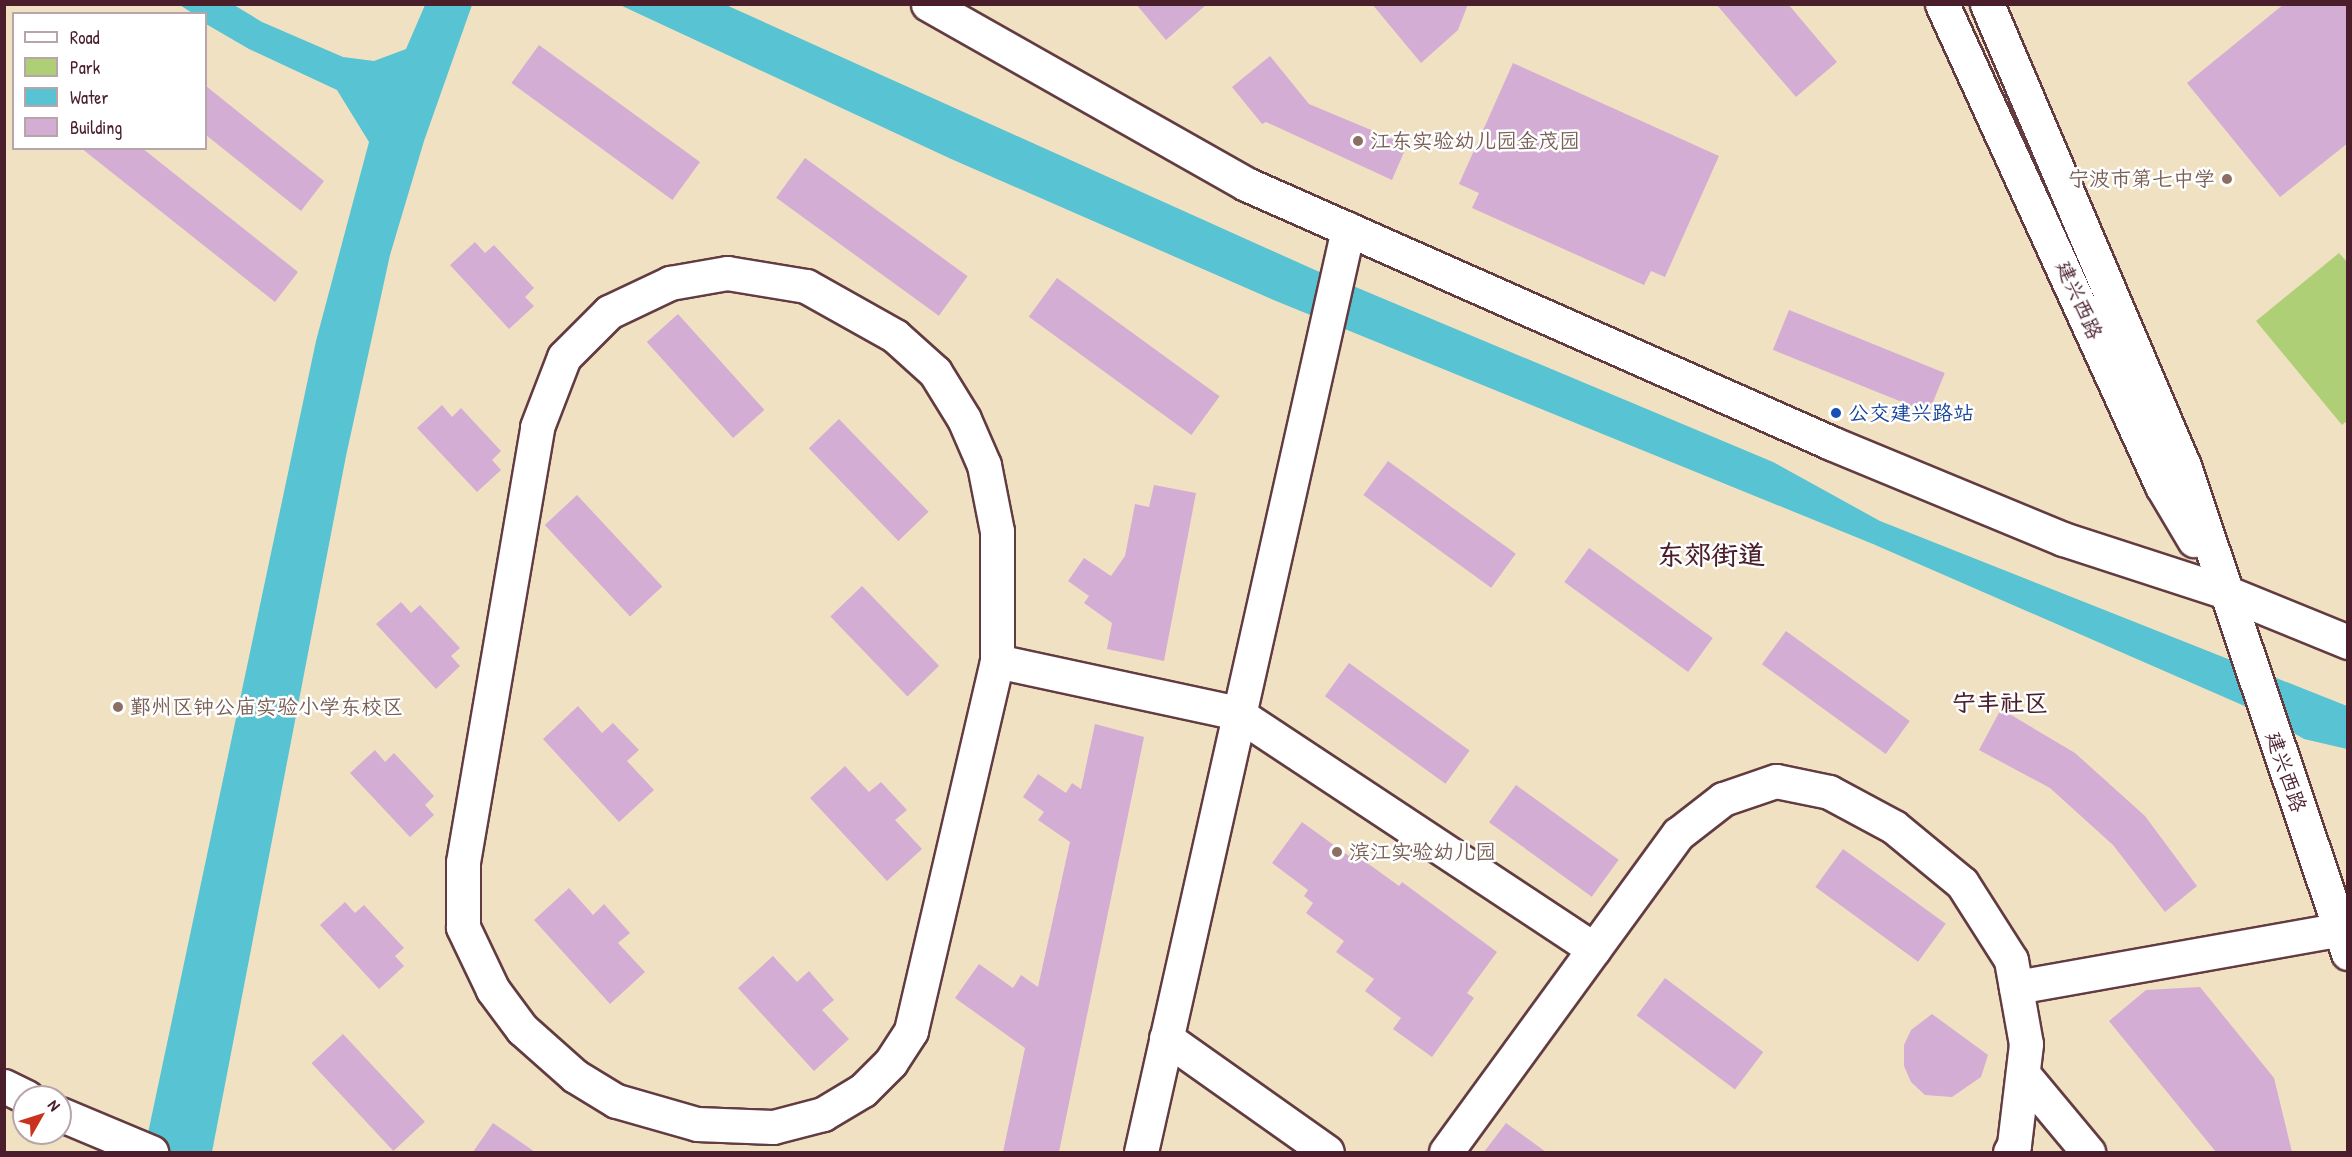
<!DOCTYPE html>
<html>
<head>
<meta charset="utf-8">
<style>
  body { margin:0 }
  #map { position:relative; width:2352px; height:1157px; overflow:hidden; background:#f0e1c3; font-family:"Patrick Hand","LXGW WenKai TC",sans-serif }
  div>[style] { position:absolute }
  .green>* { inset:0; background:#afcf77 }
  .water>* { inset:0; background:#58c3d2 }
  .building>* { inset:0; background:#d4add4; transform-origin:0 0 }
  .roads { filter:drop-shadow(2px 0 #633c42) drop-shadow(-2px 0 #633c42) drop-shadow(0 2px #633c42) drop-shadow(0 -2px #633c42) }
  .minor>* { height:33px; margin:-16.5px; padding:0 16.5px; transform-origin:16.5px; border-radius:16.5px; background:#fff }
  .dots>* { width:16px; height:16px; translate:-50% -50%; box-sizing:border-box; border:3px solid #fff; border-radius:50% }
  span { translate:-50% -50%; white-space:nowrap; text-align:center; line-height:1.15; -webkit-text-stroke:5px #fff; paint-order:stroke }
  .education-label { font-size:21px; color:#785e54 }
  .left { translate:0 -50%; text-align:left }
  .right { translate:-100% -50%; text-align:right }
  .street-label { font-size:21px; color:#4a1f2b }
  .transit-label { font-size:21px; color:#164399 }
  .quarter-label { font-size:24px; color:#4a1f2b; font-weight:700 }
  .district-label { font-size:27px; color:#4a1f2b; font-weight:700 }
  .frame { position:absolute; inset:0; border:6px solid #4a1f2b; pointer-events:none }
  .legend { position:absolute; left:12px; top:12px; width:195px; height:138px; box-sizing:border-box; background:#fff; border:2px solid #b7a5aa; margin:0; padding:8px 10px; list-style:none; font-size:18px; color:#4a1f2b }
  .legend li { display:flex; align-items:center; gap:12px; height:30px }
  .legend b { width:30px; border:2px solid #b7a5aa }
  .north { position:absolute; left:12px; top:1085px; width:60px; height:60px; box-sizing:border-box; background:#fff; border:2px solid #b7a5aa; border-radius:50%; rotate:51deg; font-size:16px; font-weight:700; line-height:24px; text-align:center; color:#4a1f2b }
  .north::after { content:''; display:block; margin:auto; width:21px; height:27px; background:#c8321e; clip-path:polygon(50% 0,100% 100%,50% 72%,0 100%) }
</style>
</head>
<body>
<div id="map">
  <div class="green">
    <i style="clip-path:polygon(2339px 253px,2348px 263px,2348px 420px,2342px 425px,2256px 321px)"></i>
  </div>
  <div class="water">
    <i style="clip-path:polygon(180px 5px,234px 5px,262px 22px,343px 57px,374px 61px,406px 49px,425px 5px,472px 5px,424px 141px,390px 255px,346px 456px,212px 1152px,144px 1152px,316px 341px,369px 142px,337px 90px,249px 49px,206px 24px,206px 14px,192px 13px)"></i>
    <i style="clip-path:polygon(620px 5px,726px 5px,1315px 270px,1773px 462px,1880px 521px,2347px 706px,2347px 749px,2304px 739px,2256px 711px,1873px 544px,1276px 301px,949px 158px)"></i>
  </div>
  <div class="building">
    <i style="clip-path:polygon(1136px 4px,1207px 4px,1166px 40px)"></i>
    <i style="clip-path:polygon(1372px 4px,1468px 4px,1458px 30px,1421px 63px)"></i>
    <i style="clip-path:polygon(1716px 4px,1788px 4px,1837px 62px,1796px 97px)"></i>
    <i style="clip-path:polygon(2284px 4px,2348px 4px,2348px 143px,2280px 197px,2187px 83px)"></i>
    <i style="left:539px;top:45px;width:199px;height:47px;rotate:36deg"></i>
    <i style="clip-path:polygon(1270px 56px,1309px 104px,1407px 145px,1392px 180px,1266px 122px,1262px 124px,1232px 87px)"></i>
    <i style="clip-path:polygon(1513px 63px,1719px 156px,1665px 277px,1651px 271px,1644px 285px,1472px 208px,1479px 193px,1459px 184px)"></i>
    <i style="clip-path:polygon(206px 86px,324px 181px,301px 211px,206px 135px)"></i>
    <i style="clip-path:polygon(81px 148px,142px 148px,298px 272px,275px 302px)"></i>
    <i style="left:805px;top:158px;width:201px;height:49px;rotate:36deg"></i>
    <i style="clip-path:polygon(475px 242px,485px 253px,494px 245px,534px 288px,525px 297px,534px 306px,509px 329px,450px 265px)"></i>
    <i style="left:1057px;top:278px;width:201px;height:48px;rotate:36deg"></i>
    <i style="left:1789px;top:310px;width:168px;height:43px;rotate:22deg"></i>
    <i style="left:678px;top:314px;width:129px;height:42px;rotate:48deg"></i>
    <i style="clip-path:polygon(442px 405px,452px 417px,461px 408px,501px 451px,492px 460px,501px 470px,477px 492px,417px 428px)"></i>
    <i style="left:839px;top:419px;width:129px;height:42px;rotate:46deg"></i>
    <i style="left:1388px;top:461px;width:158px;height:42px;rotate:36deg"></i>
    <i style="clip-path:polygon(1154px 485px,1196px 493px,1164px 661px,1107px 649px,1112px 623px,1084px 603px,1089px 596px,1068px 581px,1084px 558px,1111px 576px,1125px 556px,1135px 504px,1149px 507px)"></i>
    <i style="left:577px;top:495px;width:125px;height:44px;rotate:47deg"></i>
    <i style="left:1589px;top:548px;width:153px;height:42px;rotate:36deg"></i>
    <i style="left:862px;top:586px;width:111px;height:44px;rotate:46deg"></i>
    <i style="clip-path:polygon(401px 602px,411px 613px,420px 605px,460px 648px,451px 656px,460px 666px,436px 689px,376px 624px)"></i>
    <i style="left:1786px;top:631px;width:153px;height:41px;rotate:36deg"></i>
    <i style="left:1349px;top:663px;width:149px;height:41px;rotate:36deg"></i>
    <i style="clip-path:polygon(578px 706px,602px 733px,613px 723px,639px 750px,627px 761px,654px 790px,619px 822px,543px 739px)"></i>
    <i style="clip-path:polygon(2001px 709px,2075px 753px,2145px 816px,2197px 886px,2165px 912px,2113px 845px,2050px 788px,1979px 750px)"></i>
    <i style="clip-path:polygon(1095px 724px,1144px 737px,1059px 1152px,1003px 1152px,1025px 1048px,955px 998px,979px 964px,1013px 988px,1021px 975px,1038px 987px,1070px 842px,1038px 820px,1044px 812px,1023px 797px,1038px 774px,1066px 793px,1072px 783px,1081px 789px)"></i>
    <i style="clip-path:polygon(375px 750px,385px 762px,394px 753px,434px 796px,425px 805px,434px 815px,410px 837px,350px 773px)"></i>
    <i style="clip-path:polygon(845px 766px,869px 792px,881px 782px,907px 810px,895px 820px,922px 849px,887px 881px,810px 798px)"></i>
    <i style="left:1516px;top:785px;width:127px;height:46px;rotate:36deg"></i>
    <i style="clip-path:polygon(1302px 822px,1349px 856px,1352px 852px,1399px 886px,1402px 882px,1497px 952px,1467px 993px,1474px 998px,1432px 1057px,1393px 1029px,1401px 1018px,1365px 991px,1374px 979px,1336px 952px,1344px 941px,1306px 913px,1313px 903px,1304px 896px,1308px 890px,1272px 863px)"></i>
    <i style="left:1843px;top:849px;width:127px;height:47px;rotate:36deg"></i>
    <i style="clip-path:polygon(569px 888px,593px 915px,604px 904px,630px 933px,618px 943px,645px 972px,610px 1004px,534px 920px)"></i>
    <i style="clip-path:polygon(345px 902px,355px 913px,364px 905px,404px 948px,395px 956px,404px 966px,379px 989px,320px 925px)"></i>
    <i style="clip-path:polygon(773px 956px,797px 982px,809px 971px,834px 1000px,822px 1010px,849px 1039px,814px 1071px,738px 988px)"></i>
    <i style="left:1665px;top:978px;width:123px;height:47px;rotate:37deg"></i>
    <i style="clip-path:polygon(2200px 987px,2274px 1078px,2292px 1152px,2216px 1152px,2109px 1021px,2146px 990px)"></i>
    <i style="clip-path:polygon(1932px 1014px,1988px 1055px,1981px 1077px,1952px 1097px,1925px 1095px,1911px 1082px,1904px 1066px,1904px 1045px,1911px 1030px)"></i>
    <i style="left:343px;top:1034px;width:120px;height:43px;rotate:47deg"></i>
    <i style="clip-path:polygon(493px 1123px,535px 1152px,473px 1152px)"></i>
    <i style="clip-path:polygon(1506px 1123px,1546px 1152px,1484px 1152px)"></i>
  </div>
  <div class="roads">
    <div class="minor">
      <i style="left:928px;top:4px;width:365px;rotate:29.5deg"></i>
      <i style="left:1246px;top:184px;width:640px;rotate:23.88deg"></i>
      <i style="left:1831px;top:443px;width:251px;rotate:22.5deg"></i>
      <i style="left:2063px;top:539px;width:168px;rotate:18deg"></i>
      <i style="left:2223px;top:591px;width:135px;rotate:22.2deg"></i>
      <i style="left:1942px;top:4px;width:530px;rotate:65.47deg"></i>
      <i style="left:2162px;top:486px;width:63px;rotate:59.3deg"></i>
      <i style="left:1987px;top:4px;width:502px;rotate:66.91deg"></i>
      <i style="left:2184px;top:466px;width:514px;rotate:71.39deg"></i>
      <i style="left:727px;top:273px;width:80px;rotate:9.3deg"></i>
      <i style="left:806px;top:286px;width:102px;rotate:29.3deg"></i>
      <i style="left:895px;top:336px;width:54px;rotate:42deg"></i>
      <i style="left:935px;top:372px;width:55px;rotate:58.3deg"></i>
      <i style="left:964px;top:419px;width:50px;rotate:66.5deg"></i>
      <i style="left:984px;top:465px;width:67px;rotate:78.9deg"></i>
      <i style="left:997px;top:531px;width:130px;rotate:90deg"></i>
      <i style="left:997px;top:661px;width:380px;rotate:103.1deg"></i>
      <i style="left:911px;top:1031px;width:37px;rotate:123deg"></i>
      <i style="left:891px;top:1062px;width:40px;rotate:135deg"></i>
      <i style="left:863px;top:1090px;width:47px;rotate:149deg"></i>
      <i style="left:823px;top:1114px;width:52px;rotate:165.4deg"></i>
      <i style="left:773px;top:1127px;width:76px;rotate:-177.7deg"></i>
      <i style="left:697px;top:1124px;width:84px;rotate:-164.1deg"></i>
      <i style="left:616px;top:1101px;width:48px;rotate:-148.6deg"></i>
      <i style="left:575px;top:1076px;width:71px;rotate:-138.4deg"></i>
      <i style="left:522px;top:1029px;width:49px;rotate:-126.6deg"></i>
      <i style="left:493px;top:990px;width:70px;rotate:-115.5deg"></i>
      <i style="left:463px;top:927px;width:65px;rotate:-90deg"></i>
      <i style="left:463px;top:862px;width:441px;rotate:-80.3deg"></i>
      <i style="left:537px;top:427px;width:75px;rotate:-68.9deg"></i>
      <i style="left:564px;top:357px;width:64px;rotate:-45deg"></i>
      <i style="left:609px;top:312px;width:68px;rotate:-25.4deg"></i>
      <i style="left:670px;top:283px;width:58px;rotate:-10deg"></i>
      <i style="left:997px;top:661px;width:246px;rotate:12.2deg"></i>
      <i style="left:1237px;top:713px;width:428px;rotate:33.5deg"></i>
      <i style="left:2016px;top:987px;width:329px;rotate:-10.1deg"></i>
      <i style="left:1166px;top:1038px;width:197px;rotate:35.3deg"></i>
      <i style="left:2023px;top:1074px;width:102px;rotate:50.2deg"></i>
      <i style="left:4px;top:1086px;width:25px;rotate:26deg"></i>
      <i style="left:60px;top:1114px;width:99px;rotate:22.7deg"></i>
      <i style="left:1141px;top:1152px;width:946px;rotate:-77.36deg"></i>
      <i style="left:1446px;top:1152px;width:394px;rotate:-53.9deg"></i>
      <i style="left:1678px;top:834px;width:57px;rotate:-37.9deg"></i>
      <i style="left:1723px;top:799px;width:56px;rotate:-18.8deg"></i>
      <i style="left:1776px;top:781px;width:54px;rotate:11.7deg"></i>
      <i style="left:1829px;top:792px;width:74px;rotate:28.3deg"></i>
      <i style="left:1894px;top:827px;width:88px;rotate:39.5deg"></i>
      <i style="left:1962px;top:883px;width:91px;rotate:57.5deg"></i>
      <i style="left:2011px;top:960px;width:85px;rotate:79.9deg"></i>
      <i style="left:2026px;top:1044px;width:102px;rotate:96.8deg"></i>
      <i style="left:2014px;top:1145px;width:8px;rotate:120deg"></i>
    </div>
  </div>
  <div class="dots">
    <i style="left:1358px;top:141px;background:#8d6e63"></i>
    <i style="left:2227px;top:179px;background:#8d6e63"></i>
    <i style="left:1836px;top:413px;background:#1a4fb4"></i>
    <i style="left:118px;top:707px;background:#8d6e63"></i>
    <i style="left:1337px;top:852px;background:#8d6e63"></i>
  </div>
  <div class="education-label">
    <span class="left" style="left:1370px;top:141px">江东实验幼儿园金茂园</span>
    <span class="right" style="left:2215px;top:179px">宁波市第七中学</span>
    <span class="left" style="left:130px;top:707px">鄞州区钟公庙实验小学东校区</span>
    <span class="left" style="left:1349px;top:852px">滨江实验幼儿园</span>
  </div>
  <div class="street-label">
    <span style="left:2079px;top:300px;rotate:66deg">建兴西路</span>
    <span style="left:2286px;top:772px;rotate:71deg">建兴西路</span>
  </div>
  <div class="transit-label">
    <span class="left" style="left:1848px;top:413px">公交建兴路站</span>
  </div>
  <div class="quarter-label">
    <span style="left:2000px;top:703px">宁丰社区</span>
  </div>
  <div class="district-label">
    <span style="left:1711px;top:555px">东郊街道</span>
  </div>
  <div class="frame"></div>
  <ul class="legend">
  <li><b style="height:8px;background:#fff"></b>Road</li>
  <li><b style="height:16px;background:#afcf77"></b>Park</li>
  <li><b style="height:16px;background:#58c3d2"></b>Water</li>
  <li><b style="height:16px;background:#d4add4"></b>Building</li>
  </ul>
  <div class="north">N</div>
</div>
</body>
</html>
